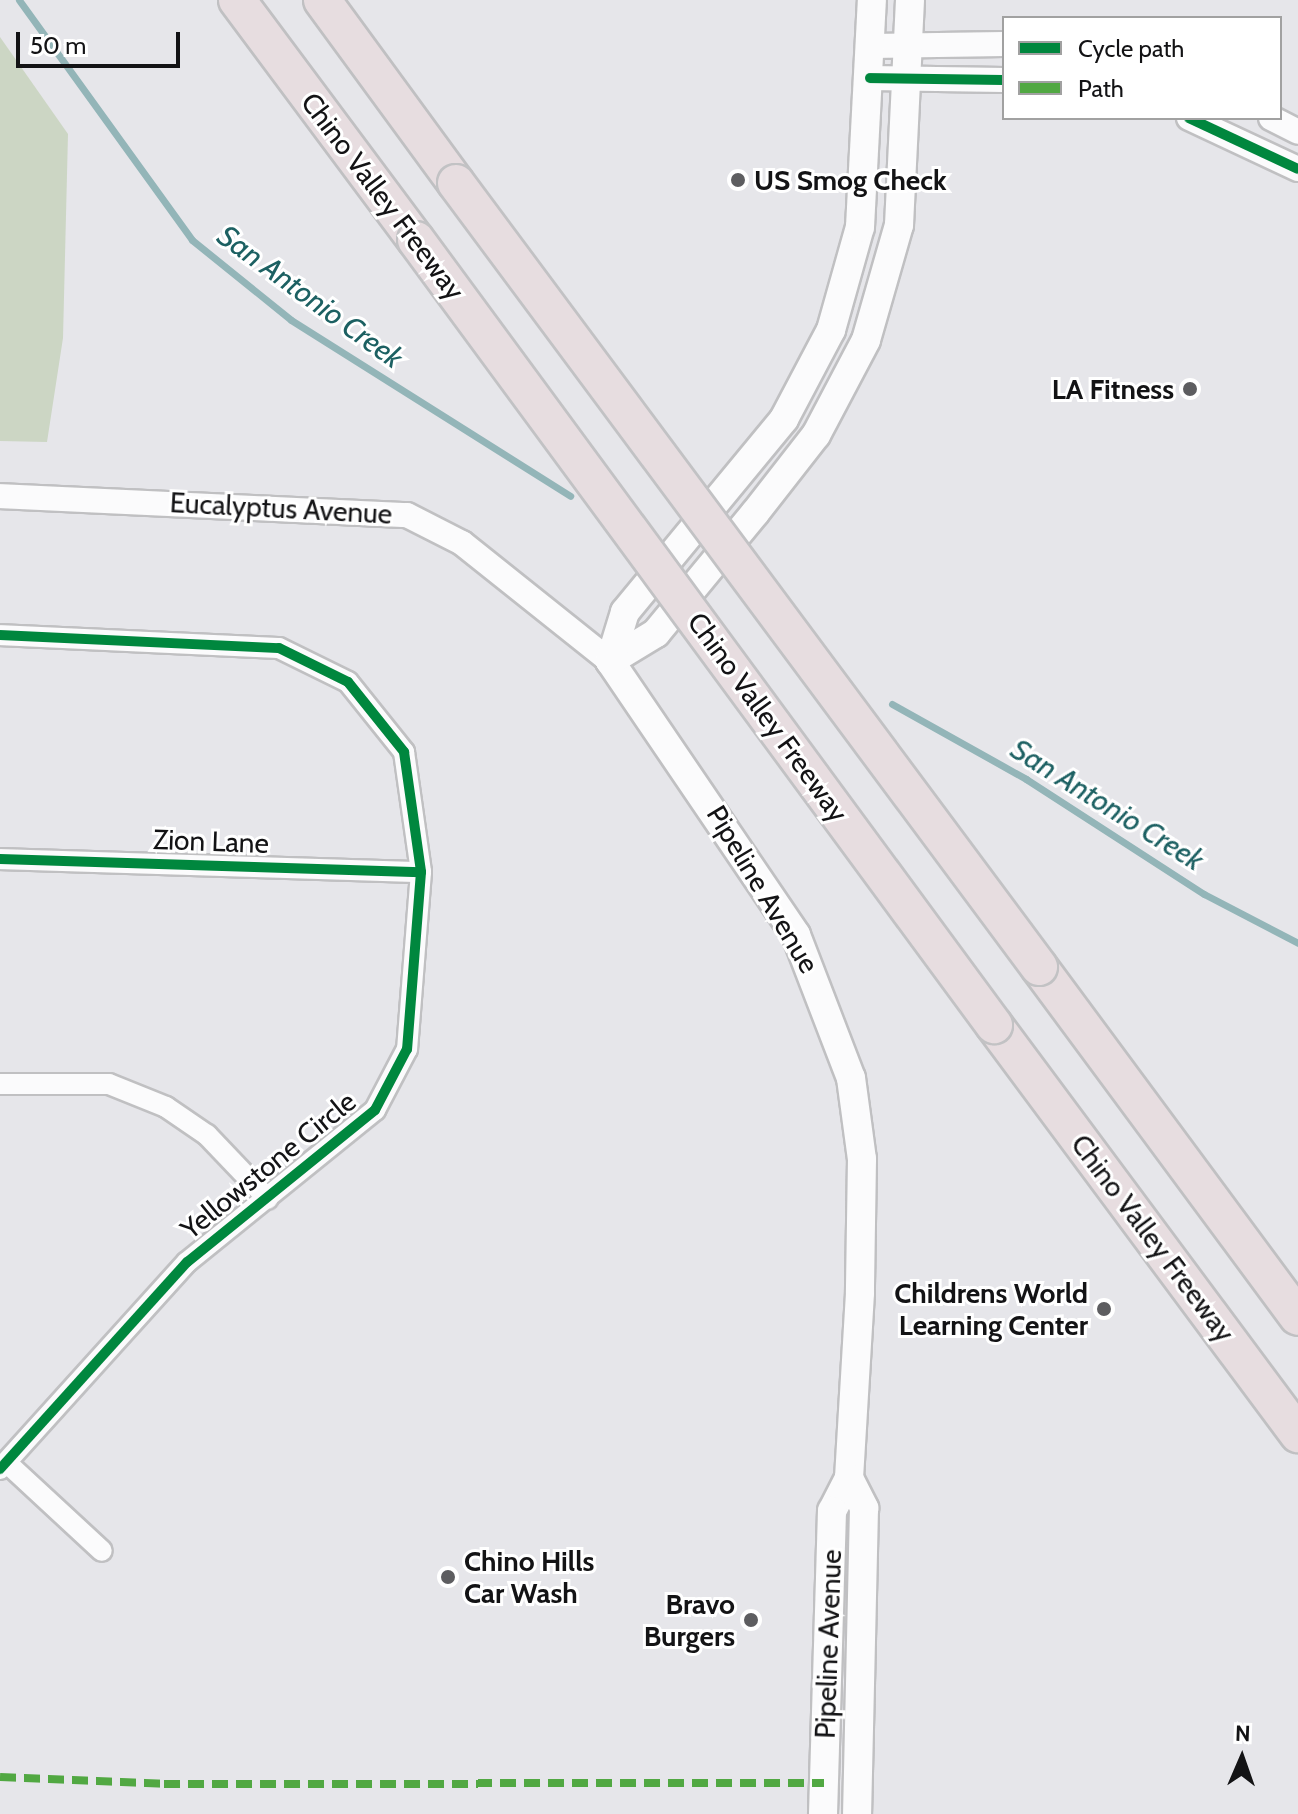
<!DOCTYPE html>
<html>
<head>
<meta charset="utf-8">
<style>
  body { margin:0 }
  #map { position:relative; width:1298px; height:1814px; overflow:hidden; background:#e6e6ea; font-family:Cabin,sans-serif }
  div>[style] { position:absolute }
  .green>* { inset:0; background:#ccd6c4 }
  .stream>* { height:7px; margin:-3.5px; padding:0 3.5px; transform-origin:3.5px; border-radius:3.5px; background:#93b5b8 }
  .roads { filter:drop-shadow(2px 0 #c0c0c2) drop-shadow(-2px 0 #c0c0c2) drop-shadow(0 2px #c0c0c2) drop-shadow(0 -2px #c0c0c2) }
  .minor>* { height:20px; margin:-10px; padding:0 10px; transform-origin:10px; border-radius:10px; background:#fbfbfc }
  .tertiary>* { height:24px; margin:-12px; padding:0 12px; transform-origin:12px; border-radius:12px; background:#fbfbfc }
  .secondary>* { height:28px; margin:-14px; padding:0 14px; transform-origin:14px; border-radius:14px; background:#fbfbfc }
  .motorway>* { height:36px; margin:-18px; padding:0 18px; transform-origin:18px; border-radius:18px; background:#e7dde0 }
  .bridges { filter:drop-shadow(2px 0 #c2c2c4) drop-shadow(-2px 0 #c2c2c4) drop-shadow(0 2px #c2c2c4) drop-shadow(0 -2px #c2c2c4) }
  .motorway-bridge>* { height:36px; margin:-18px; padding:0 18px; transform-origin:18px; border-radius:18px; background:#e7dde0 }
  .quiet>* { height:8px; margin-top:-4px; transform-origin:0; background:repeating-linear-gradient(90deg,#51a842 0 16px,transparent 0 24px) }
  .cycleway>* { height:10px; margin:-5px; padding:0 5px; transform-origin:5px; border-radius:5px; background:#00873e }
  .dots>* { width:22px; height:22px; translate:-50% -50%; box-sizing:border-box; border:4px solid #fff; border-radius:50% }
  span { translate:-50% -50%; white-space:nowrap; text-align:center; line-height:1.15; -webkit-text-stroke:6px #fff; paint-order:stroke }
  .poi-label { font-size:28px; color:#131315; font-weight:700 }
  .left { translate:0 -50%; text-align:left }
  .right { translate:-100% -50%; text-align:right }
  .street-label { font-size:28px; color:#131315 }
  .water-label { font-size:30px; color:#1c6062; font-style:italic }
  .legend { position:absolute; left:1002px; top:16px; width:280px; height:104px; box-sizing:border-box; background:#fff; border:2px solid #a1a1a1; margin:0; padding:10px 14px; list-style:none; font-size:24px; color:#131315 }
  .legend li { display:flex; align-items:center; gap:16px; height:40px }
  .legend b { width:40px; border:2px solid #a1a1a1 }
  .north { position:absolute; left:1202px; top:1718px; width:80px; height:80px; -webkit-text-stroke:6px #fff; paint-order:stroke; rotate:2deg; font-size:22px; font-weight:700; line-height:32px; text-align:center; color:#131315 }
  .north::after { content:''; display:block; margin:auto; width:28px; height:36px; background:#131315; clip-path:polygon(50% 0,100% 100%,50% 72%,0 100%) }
  .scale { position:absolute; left:16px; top:32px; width:164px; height:36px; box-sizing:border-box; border:4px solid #131315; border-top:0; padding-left:10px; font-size:24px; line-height:28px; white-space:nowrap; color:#131315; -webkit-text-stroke:6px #fff; paint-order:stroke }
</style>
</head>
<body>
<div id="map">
  <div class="green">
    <i style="clip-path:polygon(0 37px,68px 134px,63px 338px,47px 442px,0 441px)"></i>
  </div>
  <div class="stream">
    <i style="left:19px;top:0;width:296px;rotate:54.2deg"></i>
    <i style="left:192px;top:240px;width:127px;rotate:38.9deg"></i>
    <i style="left:291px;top:320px;width:330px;rotate:32.2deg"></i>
    <i style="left:892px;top:704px;width:154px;rotate:29.2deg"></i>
    <i style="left:1026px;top:779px;width:212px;rotate:32.9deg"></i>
    <i style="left:1204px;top:894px;width:106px;rotate:27.5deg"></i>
  </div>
  <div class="roads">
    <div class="minor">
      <i style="left:0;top:635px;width:279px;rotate:2.7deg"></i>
      <i style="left:279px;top:648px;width:77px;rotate:26.2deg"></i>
      <i style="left:348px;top:682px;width:90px;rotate:51.3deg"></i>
      <i style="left:404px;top:752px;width:121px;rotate:81.9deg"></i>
      <i style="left:421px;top:872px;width:178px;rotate:94.5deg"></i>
      <i style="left:407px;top:1049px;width:69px;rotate:117.7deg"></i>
      <i style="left:375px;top:1110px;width:242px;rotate:141deg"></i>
      <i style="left:187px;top:1262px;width:279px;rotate:132.1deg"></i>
      <i style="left:0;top:859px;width:421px;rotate:1.8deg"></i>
      <i style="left:0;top:1084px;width:109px"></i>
      <i style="left:109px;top:1084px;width:61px;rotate:22deg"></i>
      <i style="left:166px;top:1107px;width:50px;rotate:34.3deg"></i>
      <i style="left:207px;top:1135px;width:88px;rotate:46.4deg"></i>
      <i style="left:7px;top:1463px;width:129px;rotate:42.8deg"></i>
    </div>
    <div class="tertiary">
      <i style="left:872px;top:46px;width:132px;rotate:-0.9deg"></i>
      <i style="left:870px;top:78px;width:134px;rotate:0.9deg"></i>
      <i style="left:1189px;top:118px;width:120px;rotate:25.1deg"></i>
      <i style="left:1271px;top:118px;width:30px;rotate:27deg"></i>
      <i style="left:0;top:496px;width:407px;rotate:2.7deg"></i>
      <i style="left:407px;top:515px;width:62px;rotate:27deg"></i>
      <i style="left:462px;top:543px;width:189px;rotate:38.6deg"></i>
    </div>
    <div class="secondary">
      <i style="left:610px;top:661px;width:331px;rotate:55.8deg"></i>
      <i style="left:796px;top:935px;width:153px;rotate:69deg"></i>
      <i style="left:851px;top:1078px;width:82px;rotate:82.3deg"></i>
      <i style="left:862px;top:1159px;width:134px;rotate:90.9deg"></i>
      <i style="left:860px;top:1293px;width:185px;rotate:93.4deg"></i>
      <i style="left:849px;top:1478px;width:37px;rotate:117deg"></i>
      <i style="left:832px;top:1511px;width:303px;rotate:91.7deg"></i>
      <i style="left:610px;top:661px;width:54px;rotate:-31.3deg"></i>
      <i style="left:656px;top:633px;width:156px;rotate:-50.5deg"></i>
      <i style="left:755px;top:513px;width:99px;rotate:-52deg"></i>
      <i style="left:816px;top:435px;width:107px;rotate:-62.2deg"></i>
      <i style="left:866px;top:340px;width:120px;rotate:-74deg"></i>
      <i style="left:899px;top:225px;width:225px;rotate:-87.2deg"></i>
      <i style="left:610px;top:661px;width:51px;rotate:-73deg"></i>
      <i style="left:625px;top:612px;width:250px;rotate:-50.5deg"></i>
      <i style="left:784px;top:419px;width:101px;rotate:-62.2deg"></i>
      <i style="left:831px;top:330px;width:107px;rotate:-74.3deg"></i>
      <i style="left:860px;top:227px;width:227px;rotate:-87deg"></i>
      <i style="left:849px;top:1478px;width:34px;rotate:63deg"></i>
      <i style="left:864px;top:1508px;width:306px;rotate:91.3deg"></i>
    </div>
    <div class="motorway">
      <i style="left:237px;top:0;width:299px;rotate:53.3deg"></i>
      <i style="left:322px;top:0;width:227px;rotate:53.8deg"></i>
      <i style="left:1039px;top:967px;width:435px;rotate:53.5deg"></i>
      <i style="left:994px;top:1025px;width:510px;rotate:53.38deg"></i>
    </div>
  </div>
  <div class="bridges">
    <div class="motorway-bridge">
      <i style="left:456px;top:183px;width:977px;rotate:53.36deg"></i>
      <i style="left:416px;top:240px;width:975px;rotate:53.64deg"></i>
    </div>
  </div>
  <div class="quiet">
    <i style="left:0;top:1777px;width:164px;rotate:2.4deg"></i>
    <i style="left:164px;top:1784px;width:660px;rotate:-0.09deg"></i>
  </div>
  <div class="cycleway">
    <i style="left:870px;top:78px;width:134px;rotate:0.9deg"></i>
    <i style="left:1189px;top:118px;width:120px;rotate:25.1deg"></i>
    <i style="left:0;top:635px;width:279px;rotate:2.7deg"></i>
    <i style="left:279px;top:648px;width:77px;rotate:26.2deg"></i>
    <i style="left:348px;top:682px;width:90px;rotate:51.3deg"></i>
    <i style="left:404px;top:752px;width:121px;rotate:81.9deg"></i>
    <i style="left:421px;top:872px;width:178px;rotate:94.5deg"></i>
    <i style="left:407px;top:1049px;width:69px;rotate:117.7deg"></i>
    <i style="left:375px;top:1110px;width:242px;rotate:141deg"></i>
    <i style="left:187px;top:1262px;width:279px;rotate:132.1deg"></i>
    <i style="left:0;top:859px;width:421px;rotate:1.8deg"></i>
  </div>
  <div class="dots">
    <i style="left:738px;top:180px;background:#5d5d60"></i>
    <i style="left:1190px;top:389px;background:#5d5d60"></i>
    <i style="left:1104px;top:1309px;background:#5d5d60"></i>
    <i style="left:448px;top:1577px;background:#5d5d60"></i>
    <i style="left:751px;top:1620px;background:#5d5d60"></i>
  </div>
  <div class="poi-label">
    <span class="left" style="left:754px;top:180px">US Smog Check</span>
    <span class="right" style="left:1174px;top:389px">LA Fitness</span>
    <span class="right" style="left:1088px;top:1309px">Childrens World<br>Learning Center</span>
    <span class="left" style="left:464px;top:1577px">Chino Hills<br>Car Wash</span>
    <span class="right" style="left:735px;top:1620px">Bravo<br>Burgers</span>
  </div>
  <div class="street-label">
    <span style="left:383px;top:196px;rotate:53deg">Chino Valley Freeway</span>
    <span style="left:281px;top:508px;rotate:3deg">Eucalyptus Avenue</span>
    <span style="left:768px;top:717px;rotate:54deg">Chino Valley Freeway</span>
    <span style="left:211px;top:841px;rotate:2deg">Zion Lane</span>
    <span style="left:763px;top:889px;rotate:59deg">Pipeline Avenue</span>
    <span style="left:268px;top:1165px;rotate:-39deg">Yellowstone Circle</span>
    <span style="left:1153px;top:1238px;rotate:53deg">Chino Valley Freeway</span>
    <span style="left:828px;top:1644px;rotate:-88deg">Pipeline Avenue</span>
  </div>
  <div class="water-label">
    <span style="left:310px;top:297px;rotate:36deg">San Antonio Creek</span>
    <span style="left:1107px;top:805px;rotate:32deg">San Antonio Creek</span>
  </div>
  <ul class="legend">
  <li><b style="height:10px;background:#00873e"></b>Cycle path</li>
  <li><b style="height:10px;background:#51a842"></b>Path</li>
  </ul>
  <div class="north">N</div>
  <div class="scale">50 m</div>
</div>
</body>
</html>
